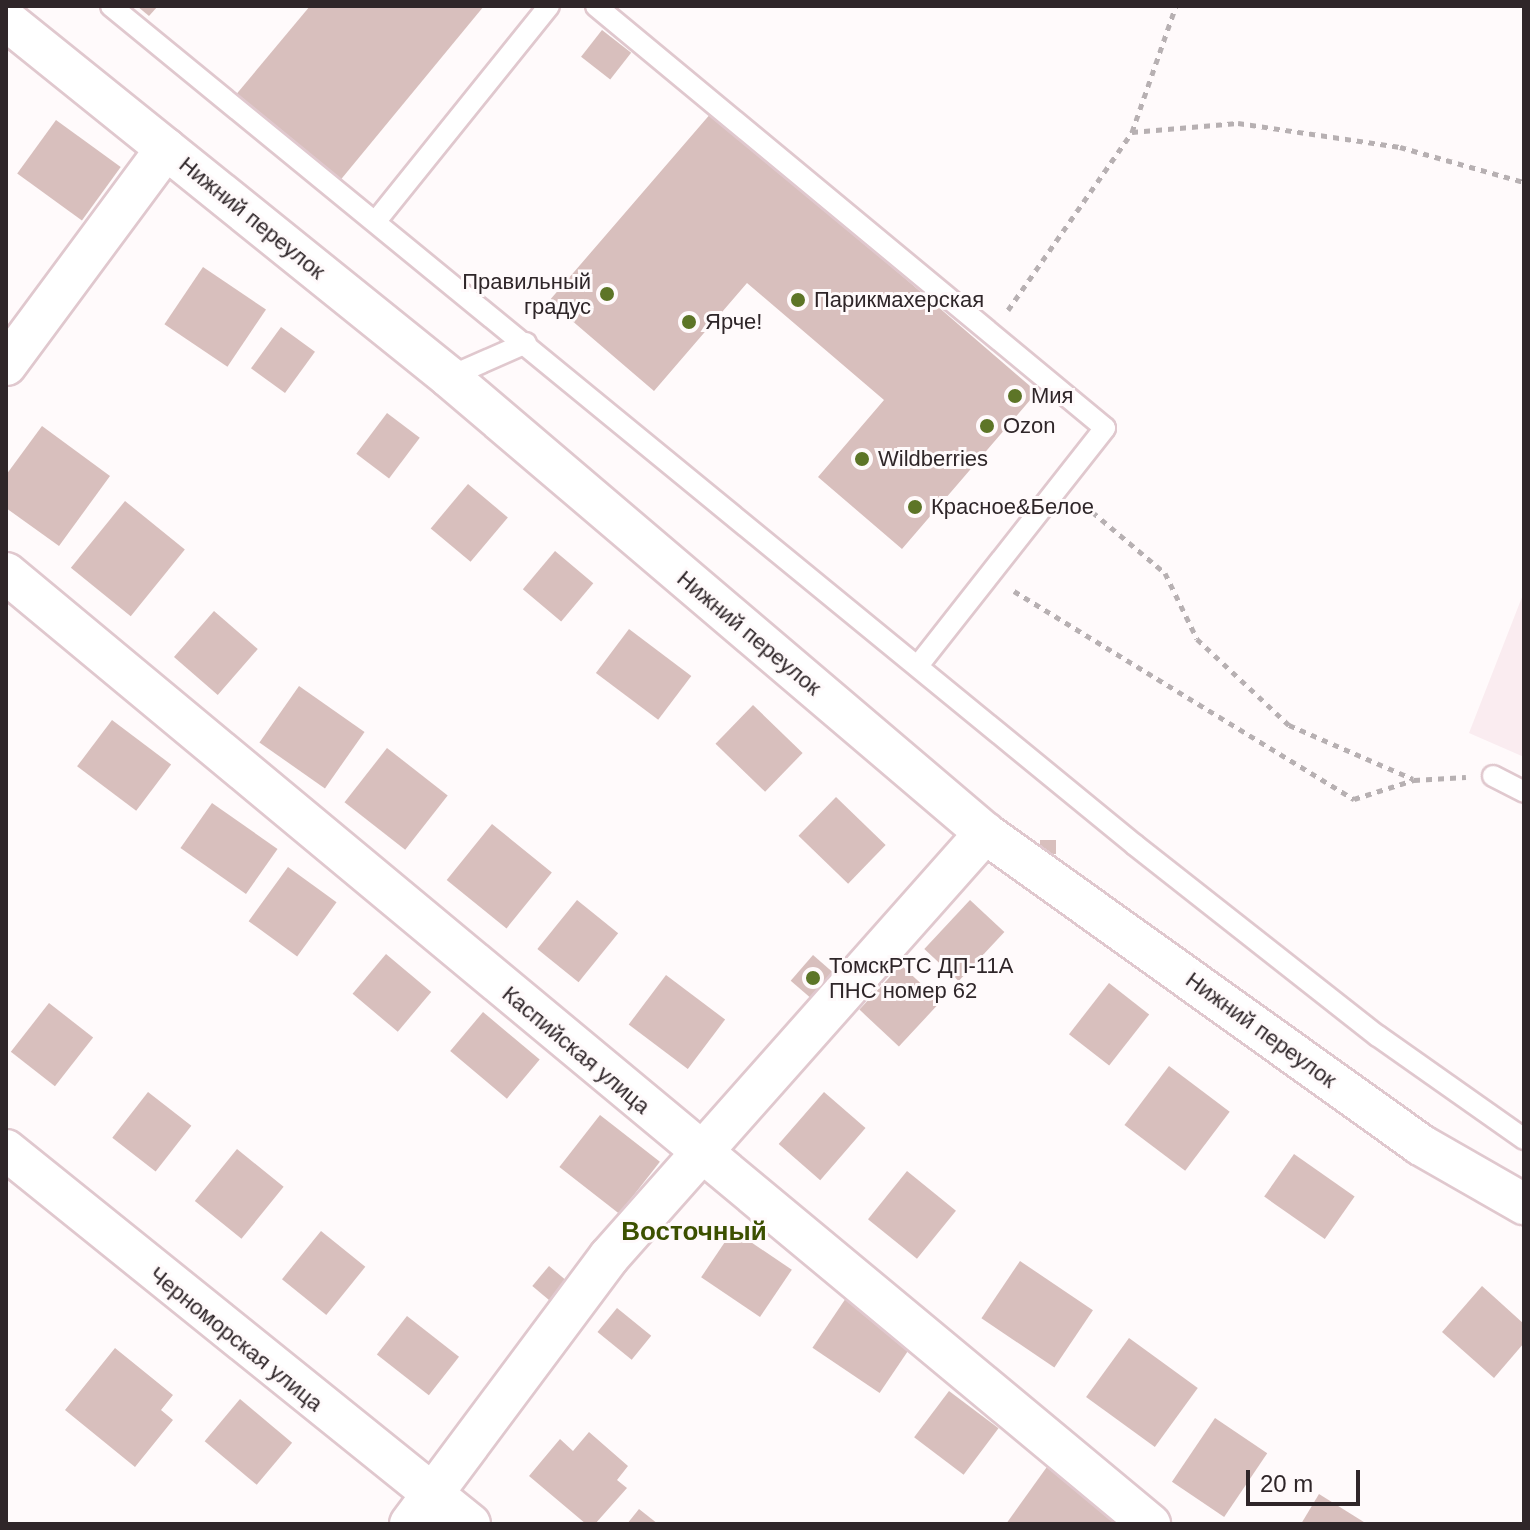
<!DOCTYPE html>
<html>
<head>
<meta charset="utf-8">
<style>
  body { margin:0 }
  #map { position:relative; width:1530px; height:1530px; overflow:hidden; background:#fffafb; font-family:Arial,sans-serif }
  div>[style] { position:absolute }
  .built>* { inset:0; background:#faecf0 }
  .building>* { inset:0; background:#d8bfbd; transform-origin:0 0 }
  .path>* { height:5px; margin-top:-2.5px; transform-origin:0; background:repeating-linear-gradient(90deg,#b7b0b2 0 6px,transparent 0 12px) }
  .roads { filter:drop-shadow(2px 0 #e0c8ce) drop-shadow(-2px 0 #e0c8ce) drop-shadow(0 2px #e0c8ce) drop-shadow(0 -2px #e0c8ce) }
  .service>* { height:20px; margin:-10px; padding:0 10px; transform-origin:10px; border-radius:10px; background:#fff }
  .minor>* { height:40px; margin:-20px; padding:0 20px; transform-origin:20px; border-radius:20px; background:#fff }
  .dots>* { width:22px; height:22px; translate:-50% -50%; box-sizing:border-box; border:4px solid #fffafb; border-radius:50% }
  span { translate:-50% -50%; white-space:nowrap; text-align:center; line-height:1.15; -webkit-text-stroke:6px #fffafb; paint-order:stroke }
  .street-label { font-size:22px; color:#2f2629 }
  .poi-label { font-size:22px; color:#2f2629 }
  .right { translate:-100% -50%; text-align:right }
  .left { translate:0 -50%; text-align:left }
  .quarter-label { font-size:26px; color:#3c5000; font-weight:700 }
  .frame { position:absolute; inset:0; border:8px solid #2f2629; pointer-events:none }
  .scale { position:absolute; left:1246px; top:1470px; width:114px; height:36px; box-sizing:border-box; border:4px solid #2f2629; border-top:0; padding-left:10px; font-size:24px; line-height:28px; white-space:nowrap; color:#2f2629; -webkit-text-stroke:6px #fffafb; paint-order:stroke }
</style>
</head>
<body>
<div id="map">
  <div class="built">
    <i style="clip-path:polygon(1524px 592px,1524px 757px,1469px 733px)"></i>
  </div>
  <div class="building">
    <i style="clip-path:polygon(137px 6px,158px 6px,149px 16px)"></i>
    <i style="clip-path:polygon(310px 6px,484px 6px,338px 183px,234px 97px)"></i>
    <i style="left:602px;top:30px;width:37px;height:34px;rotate:38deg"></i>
    <i style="clip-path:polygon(712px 112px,1037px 392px,902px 549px,818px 477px,884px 400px,747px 283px,654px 391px,549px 301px)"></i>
    <i style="left:56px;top:120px;width:80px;height:66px;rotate:36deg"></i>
    <i style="left:203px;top:267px;width:76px;height:69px;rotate:34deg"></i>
    <i style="left:281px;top:327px;width:42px;height:51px;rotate:36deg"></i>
    <i style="left:387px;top:413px;width:41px;height:51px;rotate:37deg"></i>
    <i style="clip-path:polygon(42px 426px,110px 476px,59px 546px,6px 508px,6px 475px)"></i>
    <i style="left:468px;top:484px;width:52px;height:58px;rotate:40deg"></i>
    <i style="left:125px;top:501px;width:77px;height:86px;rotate:39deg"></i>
    <i style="left:555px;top:551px;width:50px;height:50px;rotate:40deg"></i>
    <i style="left:214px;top:611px;width:58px;height:61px;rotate:41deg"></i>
    <i style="left:629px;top:629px;width:78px;height:55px;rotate:37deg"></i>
    <i style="left:299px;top:686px;width:80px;height:69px;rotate:35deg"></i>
    <i style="left:753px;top:705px;width:69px;height:54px;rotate:44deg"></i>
    <i style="left:112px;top:720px;width:74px;height:58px;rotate:37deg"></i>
    <i style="left:387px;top:748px;width:77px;height:69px;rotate:38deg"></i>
    <i style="left:836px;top:797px;width:69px;height:54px;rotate:44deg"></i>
    <i style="left:212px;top:803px;width:80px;height:55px;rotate:35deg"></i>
    <i style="left:492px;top:824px;width:77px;height:72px;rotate:39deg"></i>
    <i style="left:1040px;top:840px;width:16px;height:14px"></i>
    <i style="left:288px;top:867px;width:60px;height:67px;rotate:36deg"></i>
    <i style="left:577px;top:900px;width:53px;height:63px;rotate:39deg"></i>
    <i style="left:970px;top:900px;width:47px;height:67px;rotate:43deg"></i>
    <i style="left:386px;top:954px;width:59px;height:52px;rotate:40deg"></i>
    <i style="left:813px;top:955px;width:30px;height:34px;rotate:41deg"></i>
    <i style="left:901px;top:965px;width:54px;height:61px;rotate:43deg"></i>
    <i style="left:666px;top:975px;width:74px;height:62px;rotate:37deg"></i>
    <i style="left:1109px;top:983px;width:51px;height:65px;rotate:38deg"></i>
    <i style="left:49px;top:1003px;width:56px;height:62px;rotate:38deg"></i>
    <i style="left:483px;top:1012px;width:74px;height:51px;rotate:40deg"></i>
    <i style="left:1169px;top:1066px;width:76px;height:74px;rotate:37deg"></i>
    <i style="left:148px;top:1092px;width:55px;height:58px;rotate:38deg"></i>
    <i style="left:824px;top:1092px;width:55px;height:69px;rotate:41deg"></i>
    <i style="left:600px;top:1115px;width:76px;height:66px;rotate:38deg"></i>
    <i style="left:237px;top:1149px;width:60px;height:67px;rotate:39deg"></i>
    <i style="left:1294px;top:1154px;width:74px;height:52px;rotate:35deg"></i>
    <i style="left:907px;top:1171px;width:63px;height:62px;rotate:39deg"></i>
    <i style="left:733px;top:1230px;width:71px;height:57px;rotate:34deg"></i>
    <i style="left:321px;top:1231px;width:57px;height:62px;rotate:39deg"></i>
    <i style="left:1020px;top:1261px;width:88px;height:69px;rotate:34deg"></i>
    <i style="left:549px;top:1266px;width:23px;height:26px;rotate:40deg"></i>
    <i style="clip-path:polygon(1482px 1286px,1524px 1324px,1524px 1343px,1494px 1378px,1442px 1332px)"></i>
    <i style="left:846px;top:1298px;width:81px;height:60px;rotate:34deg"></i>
    <i style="left:617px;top:1308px;width:44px;height:31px;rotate:39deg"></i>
    <i style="left:407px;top:1316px;width:66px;height:49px;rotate:38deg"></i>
    <i style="left:1129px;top:1338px;width:85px;height:73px;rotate:36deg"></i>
    <i style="clip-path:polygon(115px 1348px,173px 1395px,161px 1410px,173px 1420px,135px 1467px,65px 1410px)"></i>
    <i style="left:949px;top:1391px;width:62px;height:58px;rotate:37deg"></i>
    <i style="left:240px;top:1399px;width:68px;height:55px;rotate:40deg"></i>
    <i style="left:1215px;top:1418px;width:63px;height:77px;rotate:34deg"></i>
    <i style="clip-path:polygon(589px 1432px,628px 1466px,617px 1480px,627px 1488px,595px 1524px,586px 1524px,529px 1476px,560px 1439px,573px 1451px)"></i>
    <i style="clip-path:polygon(1049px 1464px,1120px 1513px,1113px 1524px,1006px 1524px)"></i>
    <i style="clip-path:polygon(1319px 1494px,1367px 1524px,1301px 1524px)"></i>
    <i style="clip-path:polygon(639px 1509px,658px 1524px,627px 1524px)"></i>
  </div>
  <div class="path">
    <i style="left:1132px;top:132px;width:106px;rotate:-4.9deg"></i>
    <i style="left:1238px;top:123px;width:164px;rotate:8.4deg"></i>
    <i style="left:1400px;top:147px;width:129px;rotate:15.8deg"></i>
    <i style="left:1008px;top:310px;width:217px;rotate:-55.1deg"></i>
    <i style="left:1132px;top:132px;width:133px;rotate:-70.8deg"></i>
    <i style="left:1083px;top:504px;width:107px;rotate:40.1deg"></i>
    <i style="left:1165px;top:573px;width:73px;rotate:64.1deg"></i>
    <i style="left:1197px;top:639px;width:126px;rotate:43.1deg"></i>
    <i style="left:1289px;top:725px;width:135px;rotate:23.5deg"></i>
    <i style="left:1014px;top:591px;width:399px;rotate:31.5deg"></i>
    <i style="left:1354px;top:799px;width:63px;rotate:-17.6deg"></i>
    <i style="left:1414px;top:780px;width:52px;rotate:-3.3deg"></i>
  </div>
  <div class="roads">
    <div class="service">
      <i style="left:111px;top:6px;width:1324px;rotate:39.33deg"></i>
      <i style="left:1135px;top:845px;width:309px;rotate:38.2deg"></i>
      <i style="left:1378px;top:1036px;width:179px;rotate:35.2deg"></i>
      <i style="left:596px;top:6px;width:661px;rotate:39.66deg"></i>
      <i style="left:1105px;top:428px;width:303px;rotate:128.2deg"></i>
      <i style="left:376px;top:221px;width:276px;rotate:-51.2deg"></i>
      <i style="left:449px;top:377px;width:84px;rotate:-23.8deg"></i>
      <i style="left:1493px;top:776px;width:35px;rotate:27deg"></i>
    </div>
    <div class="minor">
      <i style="left:6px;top:20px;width:569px;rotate:38.86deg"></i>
      <i style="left:449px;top:377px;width:704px;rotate:40.39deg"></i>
      <i style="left:985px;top:833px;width:536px;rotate:35.59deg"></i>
      <i style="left:1421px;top:1145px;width:119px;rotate:29.8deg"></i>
      <i style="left:6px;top:365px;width:269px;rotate:-53.5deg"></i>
      <i style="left:6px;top:573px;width:1488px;rotate:39.74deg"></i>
      <i style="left:6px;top:1150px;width:596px;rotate:38.87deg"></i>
      <i style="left:410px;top:1524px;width:333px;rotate:-53.3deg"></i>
      <i style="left:609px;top:1257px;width:567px;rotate:-48.43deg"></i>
    </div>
  </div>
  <div class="dots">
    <i style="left:607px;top:294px;background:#5d7527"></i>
    <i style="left:798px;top:300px;background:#5d7527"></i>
    <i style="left:689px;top:322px;background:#5d7527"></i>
    <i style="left:1015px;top:396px;background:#5d7527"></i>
    <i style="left:987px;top:426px;background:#5d7527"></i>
    <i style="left:862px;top:459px;background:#5d7527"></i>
    <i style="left:915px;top:507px;background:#5d7527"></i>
    <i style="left:813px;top:978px;background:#5d7527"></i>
  </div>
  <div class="street-label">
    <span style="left:252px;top:218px;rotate:39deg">Нижний переулок</span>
    <span style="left:749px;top:633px;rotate:40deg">Нижний переулок</span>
    <span style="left:1261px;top:1030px;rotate:36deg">Нижний переулок</span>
    <span style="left:576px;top:1050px;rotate:40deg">Каспийская улица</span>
    <span style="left:236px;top:1339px;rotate:39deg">Черноморская улица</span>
  </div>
  <div class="poi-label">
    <span class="right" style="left:591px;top:294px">Правильный<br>градус</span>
    <span class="left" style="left:814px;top:300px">Парикмахерская</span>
    <span class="left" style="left:705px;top:322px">Ярче!</span>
    <span class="left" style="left:1031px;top:396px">Мия</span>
    <span class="left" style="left:1003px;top:426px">Ozon</span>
    <span class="left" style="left:878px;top:459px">Wildberries</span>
    <span class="left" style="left:931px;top:507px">Красное&amp;Белое</span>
    <span class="left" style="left:829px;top:978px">ТомскРТС ДП-11А<br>ПНС номер 62</span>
  </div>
  <div class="quarter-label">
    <span style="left:694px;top:1232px">Восточный</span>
  </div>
  <div class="frame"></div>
  <div class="scale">20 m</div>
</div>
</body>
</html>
